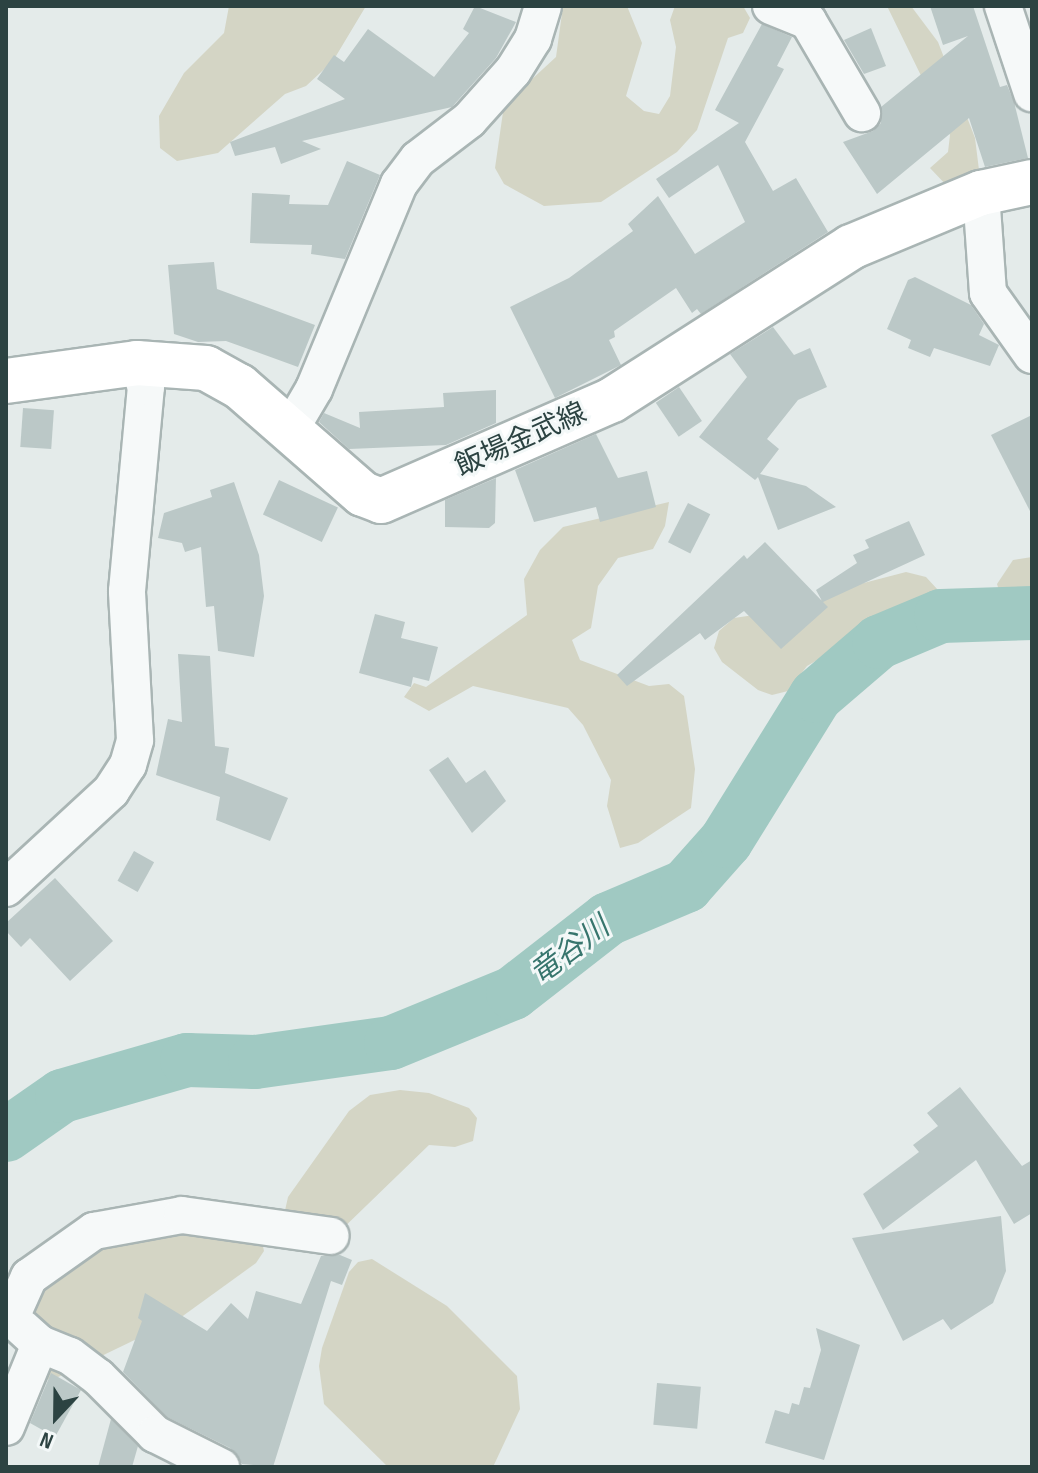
<!DOCTYPE html>
<html>
<head>
<meta charset="utf-8">
<style>
  body { margin:0 }
  #map { position:relative; width:1038px; height:1473px; overflow:hidden; background:#e4ebea; font-family:"Sofia Sans Condensed","Noto Sans JP",sans-serif }
  div>[style] { position:absolute }
  .green>* { inset:0; background:#d4d5c5 }
  .river>* { height:54px; margin:-27px; padding:0 27px; transform-origin:27px; border-radius:27px; background:#a0c9c2 }
  .building>* { inset:0; background:#bbc8c7; transform-origin:0 0 }
  .roads { filter:drop-shadow(2px 0 #a9b5b4) drop-shadow(-2px 0 #a9b5b4) drop-shadow(0 2px #a9b5b4) drop-shadow(0 -2px #a9b5b4) }
  .minor>* { height:36px; margin:-18px; padding:0 18px; transform-origin:18px; border-radius:18px; background:#f6f9f9 }
  .major>* { height:44px; margin:-22px; padding:0 22px; transform-origin:22px; border-radius:22px; background:#fff }
  span { translate:-50% -50%; white-space:nowrap; text-align:center; line-height:1.15; -webkit-text-stroke:6px #f3f8f8; paint-order:stroke }
  .street-label { font-size:28px; color:#2c4342 }
  .water-label { font-size:30px; color:#37756d; font-style:italic }
  .frame { position:absolute; inset:0; border:8px solid #2c4342; pointer-events:none }
  .north { position:absolute; left:16px; top:1377px; width:80px; height:80px; -webkit-text-stroke:6px #f3f8f8; paint-order:stroke; rotate:202deg; font-size:22px; font-weight:700; line-height:32px; text-align:center; color:#2c4342 }
  .north::after { content:''; display:block; margin:auto; width:28px; height:36px; background:#2c4342; clip-path:polygon(50% 0,100% 100%,50% 72%,0 100%) }
</style>
</head>
<body>
<div id="map">
  <div class="green">
    <i style="clip-path:polygon(229px 6px,366px 6px,333px 61px,306px 86px,285px 94px,218px 153px,177px 161px,160px 148px,159px 116px,184px 73px,224px 33px)"></i>
    <i style="clip-path:polygon(563px 6px,627px 6px,642px 43px,626px 96px,644px 111px,659px 114px,670px 96px,676px 47px,670px 20px,675px 6px,743px 6px,750px 18px,743px 33px,728px 38px,697px 130px,677px 152px,601px 202px,544px 206px,504px 184px,495px 168px,504px 105px,556px 57px)"></i>
    <i style="clip-path:polygon(887px 6px,911px 6px,938px 42px,975px 138px,980px 178px,949px 188px,930px 168px,948px 152px,950px 135px)"></i>
    <i style="clip-path:polygon(669px 502px,665px 526px,653px 549px,618px 558px,598px 586px,591px 628px,572px 640px,580px 660px,649px 686px,669px 684px,684px 696px,695px 769px,691px 808px,638px 843px,620px 848px,607px 806px,611px 780px,583px 725px,568px 708px,473px 686px,429px 711px,404px 697px,414px 683px,426px 687px,527px 615px,524px 579px,540px 550px,563px 527px)"></i>
    <i style="clip-path:polygon(1032px 557px,1032px 614px,1001px 597px,997px 584px,1013px 560px)"></i>
    <i style="clip-path:polygon(906px 572px,926px 577px,938px 590px,933px 606px,922px 616px,838px 648px,807px 666px,788px 691px,772px 695px,758px 690px,722px 662px,714px 648px,719px 631px,734px 618px,813px 606px,833px 591px)"></i>
    <i style="clip-path:polygon(400px 1090px,429px 1093px,469px 1108px,477px 1118px,473px 1141px,455px 1147px,429px 1145px,335px 1236px,284px 1215px,288px 1197px,349px 1111px,370px 1095px)"></i>
    <i style="clip-path:polygon(163px 1230px,261px 1238px,264px 1251px,256px 1263px,180px 1318px,54px 1379px,33px 1380px,20px 1362px,33px 1291px,88px 1247px)"></i>
    <i style="clip-path:polygon(372px 1259px,447px 1306px,517px 1376px,520px 1409px,493px 1467px,388px 1467px,324px 1404px,319px 1366px,322px 1348px,349px 1272px,358px 1262px)"></i>
  </div>
  <div class="river">
    <i style="left:6px;top:1135px;width:68px;rotate:-34.9deg"></i>
    <i style="left:62px;top:1096px;width:130px;rotate:-16.1deg"></i>
    <i style="left:187px;top:1060px;width:68px;rotate:1.7deg"></i>
    <i style="left:255px;top:1062px;width:137px;rotate:-8deg"></i>
    <i style="left:391px;top:1043px;width:132px;rotate:-22.3deg"></i>
    <i style="left:513px;top:993px;width:120px;rotate:-37.9deg"></i>
    <i style="left:608px;top:919px;width:85px;rotate:-22.9deg"></i>
    <i style="left:686px;top:886px;width:60px;rotate:-48.4deg"></i>
    <i style="left:726px;top:841px;width:171px;rotate:-58.2deg"></i>
    <i style="left:816px;top:696px;width:83px;rotate:-40.6deg"></i>
    <i style="left:879px;top:642px;width:67px;rotate:-22.8deg"></i>
    <i style="left:941px;top:616px;width:91px;rotate:-1.9deg"></i>
  </div>
  <div class="building">
    <i style="clip-path:polygon(475px 6px,516px 22px,496px 58px,452px 107px,302px 141px,321px 149px,281px 164px,275px 147px,235px 156px,230px 142px,345px 99px,317px 79px,334px 55px,344px 62px,368px 29px,434px 77px,469px 33px,463px 29px)"></i>
    <i style="clip-path:polygon(930px 6px,973px 6px,1000px 87px,1007px 85px,1014px 102px,1028px 158px,985px 167px,969px 118px,877px 194px,843px 142px,873px 131px,881px 123px,881px 107px,968px 36px,943px 45px)"></i>
    <i style="clip-path:polygon(762px 24px,792px 37px,777px 66px,784px 69px,745px 142px,773px 191px,796px 178px,828px 232px,701px 314px,697px 309px,692px 313px,676px 288px,614px 331px,615px 337px,609px 340px,621px 365px,555px 398px,510px 307px,569px 278px,633px 231px,628px 224px,658px 196px,695px 254px,745px 222px,718px 165px,669px 198px,656px 179px,739px 123px,715px 110px)"></i>
    <i style="clip-path:polygon(871px 28px,886px 66px,864px 74px,844px 40px)"></i>
    <i style="clip-path:polygon(347px 161px,380px 175px,345px 259px,311px 254px,312px 245px,250px 243px,252px 193px,290px 195px,289px 204px,328px 205px)"></i>
    <i style="clip-path:polygon(214px 262px,217px 289px,315px 325px,298px 367px,226px 341px,198px 342px,174px 334px,168px 265px)"></i>
    <i style="clip-path:polygon(915px 277px,971px 305px,984px 324px,979px 335px,999px 345px,990px 366px,934px 348px,930px 357px,908px 348px,911px 340px,887px 329px,908px 280px)"></i>
    <i style="clip-path:polygon(773px 327px,794px 355px,810px 348px,827px 387px,798px 400px,767px 439px,779px 449px,760px 474px,806px 486px,836px 507px,778px 530px,758px 477px,755px 480px,699px 437px,747px 377px,730px 354px)"></i>
    <i style="left:679px;top:387px;width:41px;height:28px;rotate:56deg"></i>
    <i style="clip-path:polygon(496px 390px,496px 423px,446px 445px,349px 449px,319px 422px,324px 413px,360px 428px,359px 412px,444px 407px,443px 393px)"></i>
    <i style="left:23px;top:408px;width:31px;height:39px;rotate:4deg"></i>
    <i style="clip-path:polygon(1032px 415px,1032px 515px,991px 435px)"></i>
    <i style="clip-path:polygon(596px 434px,618px 478px,647px 471px,656px 507px,600px 522px,596px 507px,534px 522px,515px 470px)"></i>
    <i style="clip-path:polygon(496px 478px,495px 523px,489px 528px,445px 527px,445px 500px)"></i>
    <i style="left:279px;top:480px;width:65px;height:38px;rotate:25deg"></i>
    <i style="clip-path:polygon(234px 482px,259px 555px,264px 596px,254px 657px,218px 651px,214px 606px,206px 607px,201px 547px,185px 552px,182px 543px,158px 538px,164px 513px,212px 497px,210px 490px)"></i>
    <i style="left:688px;top:503px;width:25px;height:44px;rotate:27deg"></i>
    <i style="clip-path:polygon(909px 521px,925px 555px,823px 602px,828px 607px,781px 649px,744px 611px,705px 640px,700px 633px,627px 686px,617px 675px,744px 555px,747px 559px,765px 542px,822px 601px,816px 590px,857px 563px,853px 555px,869px 548px,865px 540px)"></i>
    <i style="clip-path:polygon(375px 614px,405px 622px,401px 638px,438px 647px,429px 681px,413px 677px,411px 687px,359px 673px)"></i>
    <i style="clip-path:polygon(178px 654px,210px 656px,215px 746px,229px 748px,225px 773px,288px 798px,270px 841px,216px 820px,220px 797px,156px 775px,168px 719px,182px 722px)"></i>
    <i style="clip-path:polygon(448px 757px,466px 783px,485px 770px,506px 801px,472px 833px,429px 770px)"></i>
    <i style="left:134px;top:851px;width:23px;height:34px;rotate:29deg"></i>
    <i style="clip-path:polygon(55px 878px,113px 941px,70px 981px,30px 938px,21px 947px,6px 931px,6px 923px)"></i>
    <i style="clip-path:polygon(960px 1087px,1022px 1166px,1032px 1160px,1032px 1213px,1014px 1224px,976px 1160px,883px 1230px,863px 1194px,919px 1152px,913px 1145px,938px 1126px,927px 1113px)"></i>
    <i style="clip-path:polygon(1001px 1216px,1006px 1271px,993px 1303px,951px 1330px,943px 1319px,903px 1341px,852px 1238px)"></i>
    <i style="clip-path:polygon(340px 1255px,352px 1260px,342px 1285px,331px 1281px,273px 1467px,242px 1464px,230px 1448px,167px 1417px,123px 1372px,142px 1321px,138px 1318px,145px 1293px,207px 1331px,231px 1303px,248px 1319px,256px 1291px,301px 1304px,321px 1256px)"></i>
    <i style="clip-path:polygon(816px 1328px,860px 1345px,824px 1460px,765px 1443px,775px 1410px,789px 1414px,792px 1403px,799px 1405px,804px 1387px,810px 1388px,821px 1350px)"></i>
    <i style="clip-path:polygon(51px 1373px,81px 1390px,55px 1437px,30px 1423px)"></i>
    <i style="left:657px;top:1383px;width:44px;height:42px;rotate:5deg"></i>
    <i style="clip-path:polygon(111px 1419px,138px 1446px,132px 1467px,98px 1467px)"></i>
  </div>
  <div class="roads">
    <div class="minor">
      <i style="left:771px;top:6px;width:40px;rotate:22deg"></i>
      <i style="left:808px;top:21px;width:107px;rotate:59.6deg"></i>
      <i style="left:1003px;top:6px;width:92px;rotate:71.6deg"></i>
      <i style="left:981px;top:193px;width:100px;rotate:86deg"></i>
      <i style="left:988px;top:293px;width:76px;rotate:54.6deg"></i>
      <i style="left:290px;top:430px;width:48px;rotate:-59.7deg"></i>
      <i style="left:314px;top:389px;width:222px;rotate:-67.5deg"></i>
      <i style="left:399px;top:184px;width:31px;rotate:-53deg"></i>
      <i style="left:418px;top:159px;width:64px;rotate:-37.4deg"></i>
      <i style="left:469px;top:120px;width:66px;rotate:-48.1deg"></i>
      <i style="left:513px;top:71px;width:38px;rotate:-58deg"></i>
      <i style="left:533px;top:39px;width:34px;rotate:-73deg"></i>
      <i style="left:6px;top:888px;width:143px;rotate:-42.7deg"></i>
      <i style="left:111px;top:791px;width:31px;rotate:-57deg"></i>
      <i style="left:128px;top:765px;width:26px;rotate:-74deg"></i>
      <i style="left:135px;top:740px;width:149px;rotate:-93.1deg"></i>
      <i style="left:127px;top:591px;width:205px;rotate:-84.7deg"></i>
      <i style="left:146px;top:387px;width:26px;rotate:-111deg"></i>
      <i style="left:6px;top:1313px;width:6px;rotate:39deg"></i>
      <i style="left:11px;top:1317px;width:44px;rotate:-65.8deg"></i>
      <i style="left:29px;top:1277px;width:80px;rotate:-35.3deg"></i>
      <i style="left:94px;top:1231px;width:89px;rotate:-10.3deg"></i>
      <i style="left:182px;top:1215px;width:150px;rotate:8deg"></i>
      <i style="left:40px;top:1344px;width:32px;rotate:22deg"></i>
      <i style="left:70px;top:1356px;width:35px;rotate:37deg"></i>
      <i style="left:98px;top:1377px;width:81px;rotate:45deg"></i>
      <i style="left:155px;top:1434px;width:74px;rotate:26.6deg"></i>
      <i style="left:6px;top:1427px;width:90px;rotate:-67.7deg"></i>
      <i style="left:40px;top:1344px;width:24px;rotate:-138deg"></i>
    </div>
    <div class="major">
      <i style="left:6px;top:381px;width:132px;rotate:-7.8deg"></i>
      <i style="left:137px;top:363px;width:69px;rotate:4.1deg"></i>
      <i style="left:206px;top:368px;width:38px;rotate:29deg"></i>
      <i style="left:239px;top:386px;width:164px;rotate:41.1deg"></i>
      <i style="left:363px;top:494px;width:19px;rotate:21deg"></i>
      <i style="left:381px;top:501px;width:252px;rotate:-23.6deg"></i>
      <i style="left:612px;top:400px;width:284px;rotate:-32.6deg"></i>
      <i style="left:851px;top:247px;width:141px;rotate:-22.6deg"></i>
      <i style="left:981px;top:193px;width:52px;rotate:-12.2deg"></i>
    </div>
  </div>
  <div class="street-label">
    <span style="left:521px;top:440px;rotate:-24deg">飯場金武線</span>
  </div>
  <div class="water-label">
    <span style="left:570px;top:951px;rotate:-37deg">竜谷川</span>
  </div>
  <div class="frame"></div>
  <div class="north">N</div>
</div>
</body>
</html>
